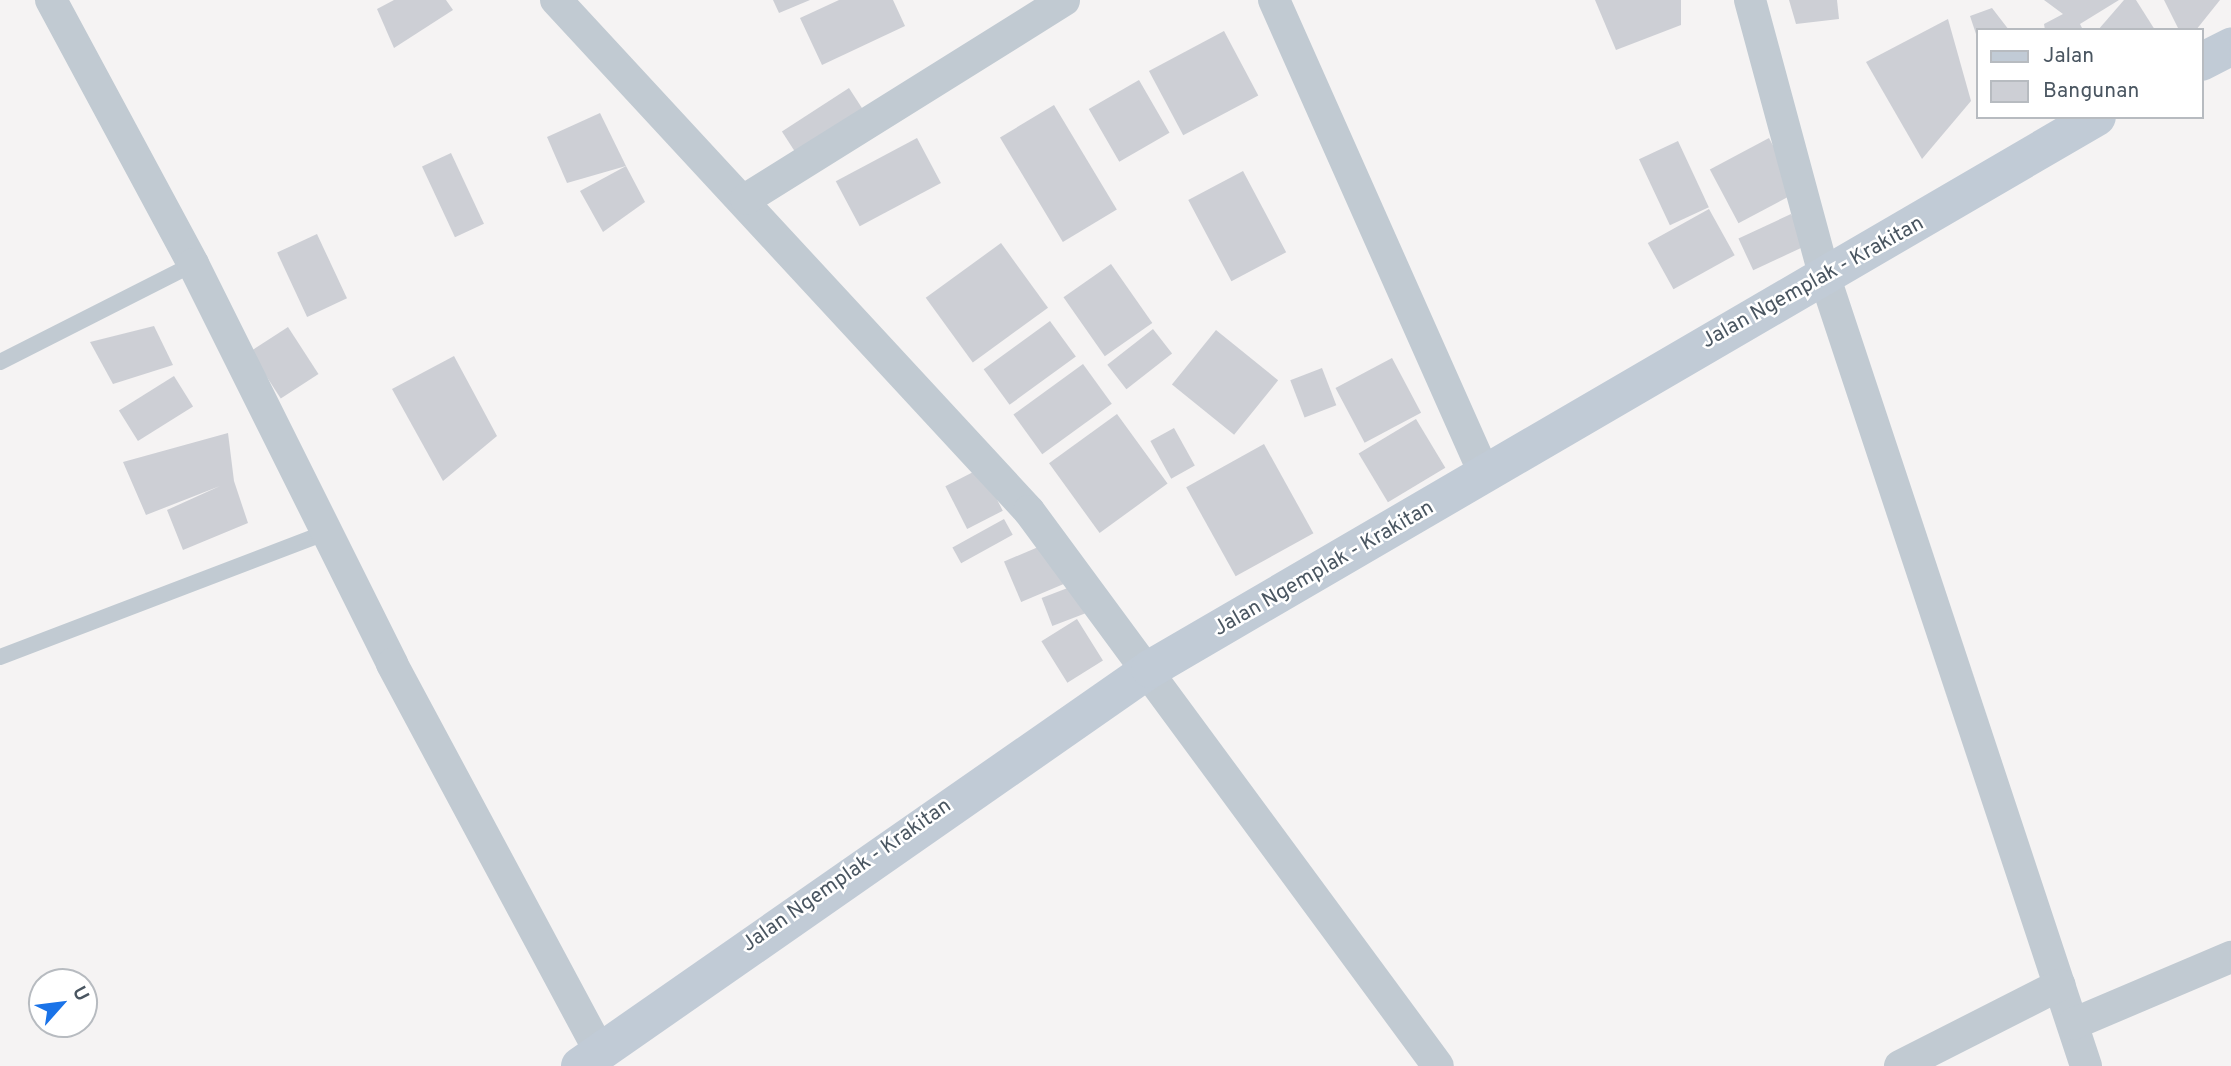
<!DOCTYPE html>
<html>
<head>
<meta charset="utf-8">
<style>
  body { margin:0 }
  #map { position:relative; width:2231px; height:1066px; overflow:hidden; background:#f5f3f3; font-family:Overpass,sans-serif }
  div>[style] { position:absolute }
  .building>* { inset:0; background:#cdcfd5; transform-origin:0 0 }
  .lane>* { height:16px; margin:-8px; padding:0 8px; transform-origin:8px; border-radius:8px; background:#c1cad2 }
  .street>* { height:32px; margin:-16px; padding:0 16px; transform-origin:16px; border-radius:16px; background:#c1cad2 }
  .secondary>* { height:38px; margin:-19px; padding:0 19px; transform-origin:19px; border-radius:19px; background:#c1cbd6 }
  span { translate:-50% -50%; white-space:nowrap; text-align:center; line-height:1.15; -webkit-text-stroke:5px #fff; paint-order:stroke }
  .street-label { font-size:21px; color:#4a5661 }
  .legend { position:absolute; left:1976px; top:28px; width:228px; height:91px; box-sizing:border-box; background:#fff; border:2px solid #b7bbc0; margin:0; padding:9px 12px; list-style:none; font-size:21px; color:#4a5661 }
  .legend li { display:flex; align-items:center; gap:14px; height:35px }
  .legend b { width:35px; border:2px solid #b7bbc0 }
  .north { position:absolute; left:28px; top:968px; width:70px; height:70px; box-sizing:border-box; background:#fff; border:2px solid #b7bbc0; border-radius:50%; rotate:62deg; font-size:19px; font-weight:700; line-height:28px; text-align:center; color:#4a5661 }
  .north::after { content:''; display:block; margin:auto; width:24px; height:32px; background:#1a73e8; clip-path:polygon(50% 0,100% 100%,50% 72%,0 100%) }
</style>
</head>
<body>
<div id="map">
  <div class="building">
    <i style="clip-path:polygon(394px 0,446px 0,453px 10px,394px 48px,377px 9px)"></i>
    <i style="clip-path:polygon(773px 0,810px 0,779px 13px)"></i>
    <i style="clip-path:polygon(839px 0,893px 0,905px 26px,822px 65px,800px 18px)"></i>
    <i style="clip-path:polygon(1595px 0,1681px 0,1681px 25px,1616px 50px)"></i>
    <i style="clip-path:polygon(1789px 0,1837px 0,1839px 19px,1796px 24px)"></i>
    <i style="clip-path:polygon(2119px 0,2080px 24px,2083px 30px,2045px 30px,2044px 24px,2063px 14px,2044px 0)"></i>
    <i style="clip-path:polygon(2124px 0,2136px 0,2155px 30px,2098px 30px)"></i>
    <i style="clip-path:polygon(2164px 0,2220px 0,2196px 30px,2179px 30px)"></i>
    <i style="clip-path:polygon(1992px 8px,2009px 30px,1977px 30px,1977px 37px,1970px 16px)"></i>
    <i style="clip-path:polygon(1948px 19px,1971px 101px,1922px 159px,1866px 62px)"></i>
    <i style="left:1224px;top:31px;width:73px;height:85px;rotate:62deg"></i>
    <i style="left:1139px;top:80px;width:61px;height:58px;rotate:60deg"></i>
    <i style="left:849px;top:88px;width:30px;height:80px;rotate:57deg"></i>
    <i style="left:1054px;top:105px;width:122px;height:63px;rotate:59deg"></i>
    <i style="clip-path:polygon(600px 113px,626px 166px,567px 183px,547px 137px)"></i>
    <i style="left:917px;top:138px;width:51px;height:92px;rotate:62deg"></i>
    <i style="left:1769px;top:138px;width:61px;height:67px;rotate:62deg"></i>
    <i style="left:1678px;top:141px;width:73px;height:43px;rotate:65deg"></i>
    <i style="left:451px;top:153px;width:78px;height:32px;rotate:65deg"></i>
    <i style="clip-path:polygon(626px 166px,645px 202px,603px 232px,580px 191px)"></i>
    <i style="left:1243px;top:171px;width:92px;height:62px;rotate:62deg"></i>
    <i style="left:1709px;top:209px;width:53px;height:70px;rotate:61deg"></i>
    <i style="left:1791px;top:214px;width:35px;height:58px;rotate:65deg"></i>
    <i style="left:317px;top:234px;width:71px;height:44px;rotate:65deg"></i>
    <i style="left:1001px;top:243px;width:80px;height:93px;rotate:54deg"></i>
    <i style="left:1111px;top:264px;width:72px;height:58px;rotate:55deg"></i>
    <i style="left:1050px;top:321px;width:44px;height:82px;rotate:54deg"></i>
    <i style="clip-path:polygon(154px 326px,173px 365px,113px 384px,90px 342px)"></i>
    <i style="left:288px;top:327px;width:56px;height:45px;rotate:57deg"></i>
    <i style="left:1153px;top:329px;width:31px;height:58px;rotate:52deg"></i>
    <i style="left:1216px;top:330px;width:80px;height:70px;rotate:39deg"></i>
    <i style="clip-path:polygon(454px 356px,497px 436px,443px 481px,392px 389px)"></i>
    <i style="left:1392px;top:358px;width:62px;height:64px;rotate:62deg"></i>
    <i style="left:1083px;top:364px;width:49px;height:86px;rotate:54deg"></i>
    <i style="left:1322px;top:368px;width:40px;height:34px;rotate:69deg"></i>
    <i style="left:174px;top:376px;width:36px;height:65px;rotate:58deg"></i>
    <i style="left:1117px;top:414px;width:86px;height:84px;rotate:54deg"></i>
    <i style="left:1416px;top:419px;width:57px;height:67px;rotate:59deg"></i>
    <i style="left:1174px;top:428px;width:43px;height:27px;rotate:61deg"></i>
    <i style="clip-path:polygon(228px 433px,234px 481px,248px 523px,183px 550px,167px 510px,220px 486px,146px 515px,123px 462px)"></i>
    <i style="left:1264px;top:444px;width:102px;height:89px;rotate:61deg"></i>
    <i style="left:981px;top:468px;width:48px;height:40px;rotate:63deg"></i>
    <i style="left:1004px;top:519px;width:18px;height:59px;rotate:61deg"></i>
    <i style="left:1050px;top:542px;width:44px;height:50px;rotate:67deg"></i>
    <i style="left:1078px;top:584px;width:30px;height:39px;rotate:69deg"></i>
    <i style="left:1077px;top:619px;width:49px;height:42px;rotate:58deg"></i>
  </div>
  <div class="lane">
    <i style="left:0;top:362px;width:216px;rotate:-26.9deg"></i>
    <i style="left:0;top:657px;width:351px;rotate:-20.9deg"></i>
  </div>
  <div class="street">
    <i style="left:51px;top:0;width:300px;rotate:61.7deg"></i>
    <i style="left:193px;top:264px;width:447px;rotate:63.5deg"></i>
    <i style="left:392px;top:664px;width:440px;rotate:61.8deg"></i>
    <i style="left:556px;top:0;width:696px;rotate:47.21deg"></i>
    <i style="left:1029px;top:511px;width:689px;rotate:53.61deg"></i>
    <i style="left:1274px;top:0;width:520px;rotate:66.05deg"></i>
    <i style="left:1750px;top:0;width:285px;rotate:74.9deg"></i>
    <i style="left:1824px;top:275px;width:833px;rotate:71.67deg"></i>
    <i style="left:746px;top:199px;width:375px;rotate:-32deg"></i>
    <i style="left:2073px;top:1024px;width:172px;rotate:-23deg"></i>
    <i style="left:1900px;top:1066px;width:179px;rotate:-26.9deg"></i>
  </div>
  <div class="secondary">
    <i style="left:2201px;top:62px;width:34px;rotate:-27deg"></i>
    <i style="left:580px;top:1066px;width:695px;rotate:-34.86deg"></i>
    <i style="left:1150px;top:669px;width:1096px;rotate:-30.24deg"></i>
  </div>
  <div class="street-label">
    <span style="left:1813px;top:283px;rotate:-29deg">Jalan Ngemplak - Krakitan</span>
    <span style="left:1324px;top:569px;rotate:-30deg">Jalan Ngemplak - Krakitan</span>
    <span style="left:847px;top:876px;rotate:-35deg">Jalan Ngemplak - Krakitan</span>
  </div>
  <ul class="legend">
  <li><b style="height:9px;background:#c1cbd6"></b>Jalan</li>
  <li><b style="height:19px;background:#cdcfd5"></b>Bangunan</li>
  </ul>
  <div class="north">U</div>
</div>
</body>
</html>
